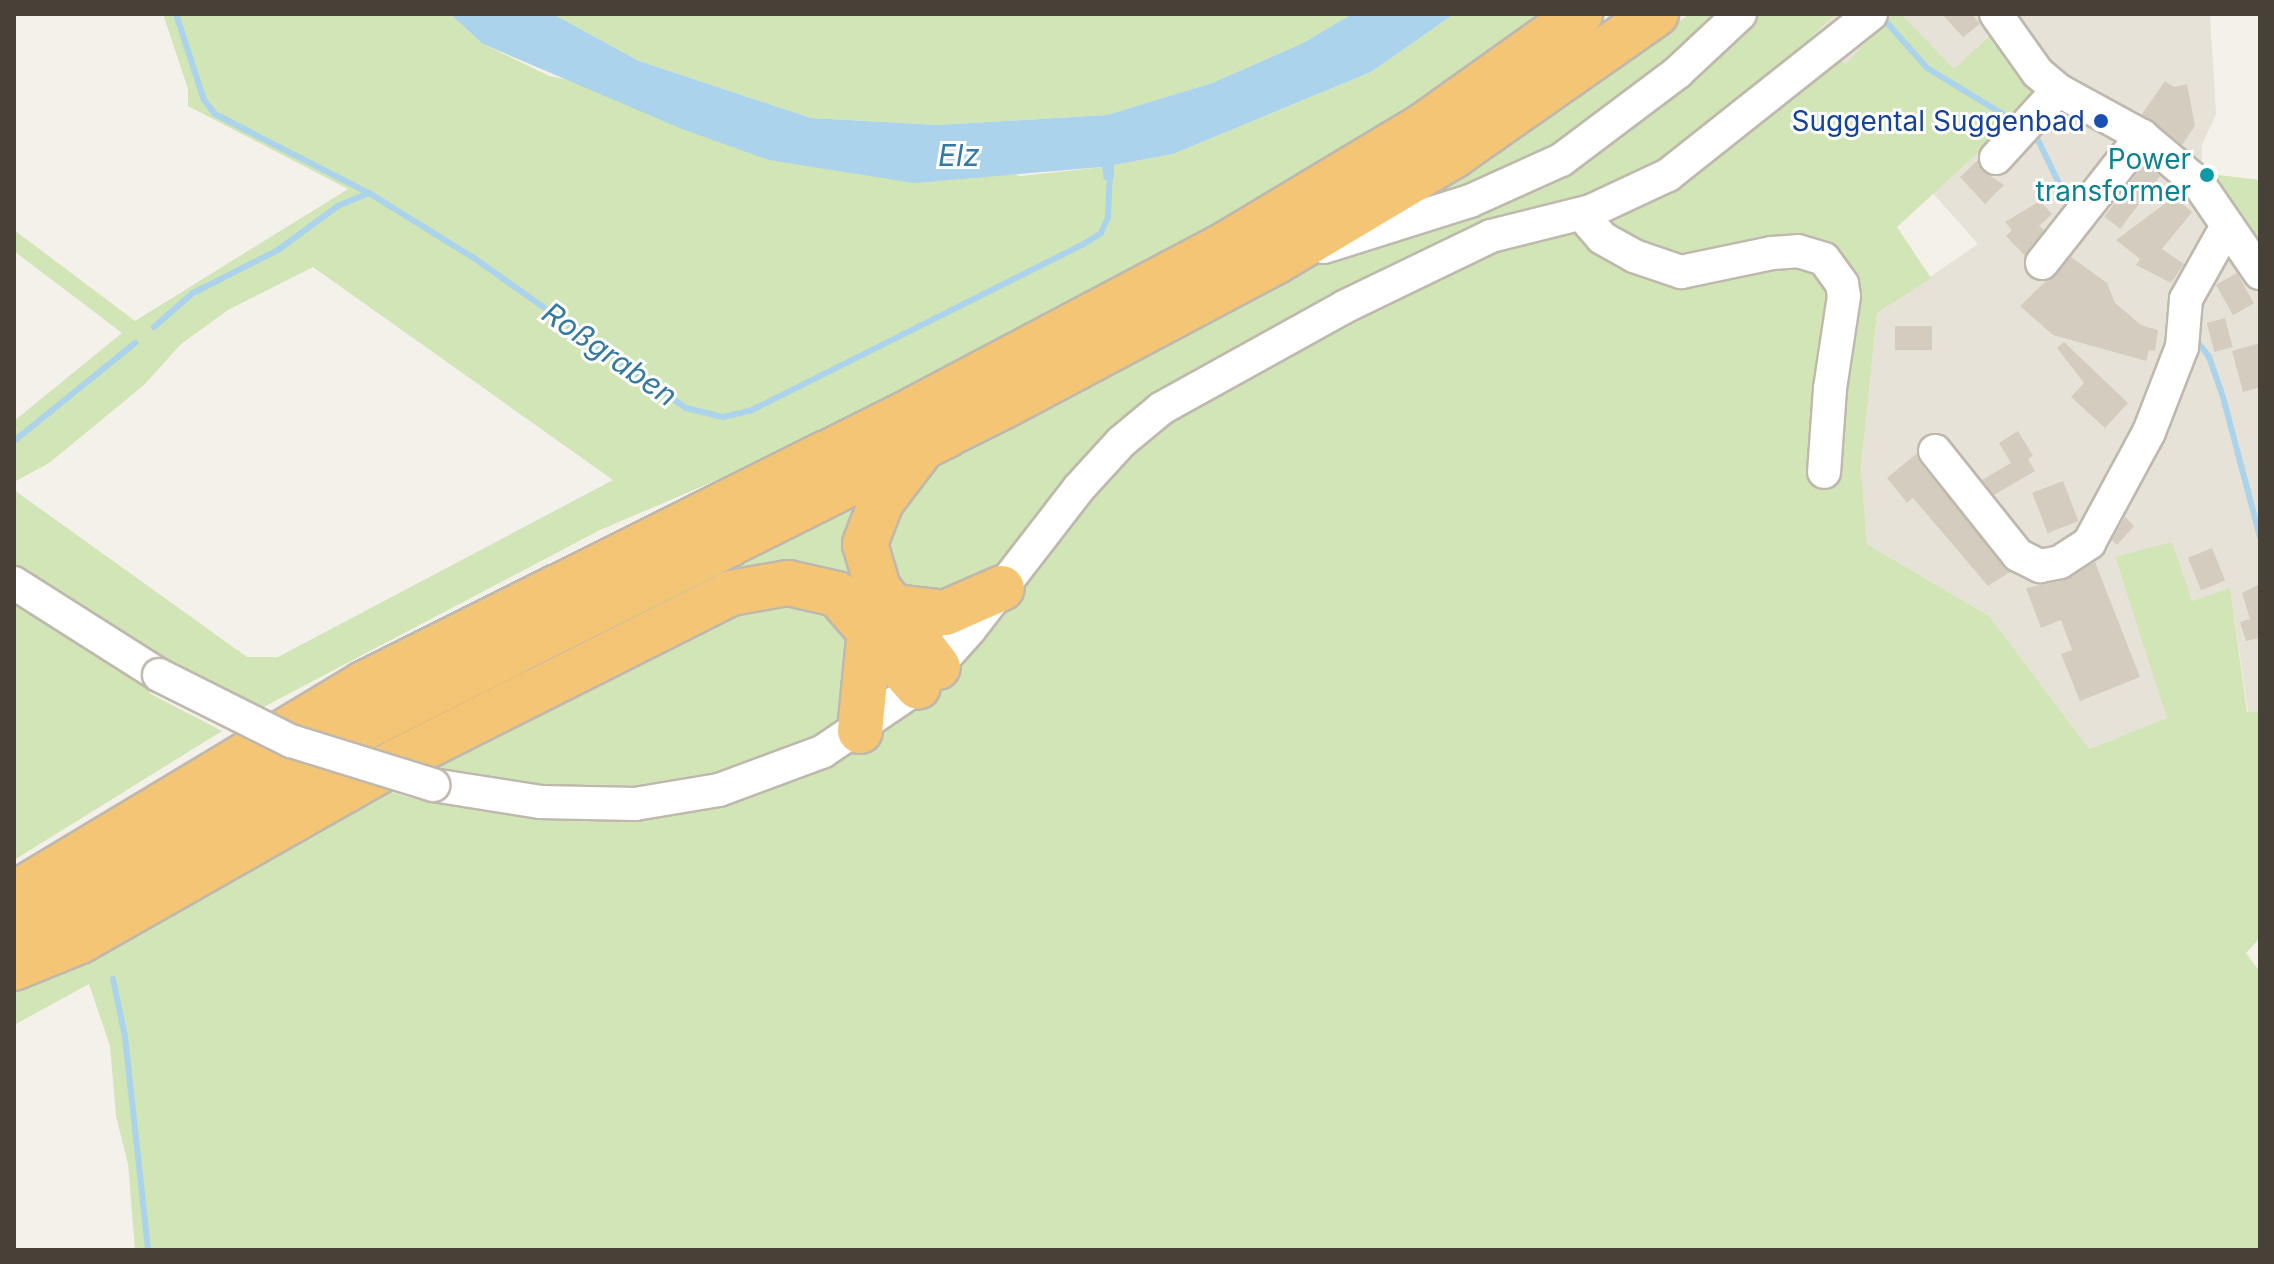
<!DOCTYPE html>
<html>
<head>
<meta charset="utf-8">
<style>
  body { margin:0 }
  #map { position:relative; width:2274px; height:1264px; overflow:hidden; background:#f4f0ea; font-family:Inter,sans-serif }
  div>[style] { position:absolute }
  .residential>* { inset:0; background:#e7e2d8 }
  .green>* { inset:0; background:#d1e5b6 }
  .water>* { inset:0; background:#abd3ec }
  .stream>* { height:6px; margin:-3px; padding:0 3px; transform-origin:3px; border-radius:3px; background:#abd3ec }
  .building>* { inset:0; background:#d5ccc0; transform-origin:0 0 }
  .roads { filter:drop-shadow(2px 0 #bfb8ad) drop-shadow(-2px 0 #bfb8ad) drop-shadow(0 2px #bfb8ad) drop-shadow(0 -2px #bfb8ad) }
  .minor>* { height:32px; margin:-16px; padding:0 16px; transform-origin:16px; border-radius:16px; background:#fff }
  .highway>* { height:44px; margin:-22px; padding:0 22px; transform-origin:22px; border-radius:22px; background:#f4c575 }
  .bridges { filter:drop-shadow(2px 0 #bfb8ad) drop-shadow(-2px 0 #bfb8ad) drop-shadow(0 2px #bfb8ad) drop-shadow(0 -2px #bfb8ad) }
  .minor-bridge>* { height:32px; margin:-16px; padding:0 16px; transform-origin:16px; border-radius:16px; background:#fff }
  .dots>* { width:22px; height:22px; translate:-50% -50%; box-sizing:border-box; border:4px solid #fff; border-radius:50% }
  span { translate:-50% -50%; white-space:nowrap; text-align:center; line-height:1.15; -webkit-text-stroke:6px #fff; paint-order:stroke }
  .transit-label { font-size:28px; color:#164399 }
  .right { translate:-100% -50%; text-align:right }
  .culture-label { font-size:28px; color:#0d838f }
  .water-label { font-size:30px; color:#367aa4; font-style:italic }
  .frame { position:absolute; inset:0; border:16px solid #474138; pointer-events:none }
</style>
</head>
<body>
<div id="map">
  <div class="residential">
    <i style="clip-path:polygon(1836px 14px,1893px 14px,1845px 64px,1813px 35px)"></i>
    <i style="clip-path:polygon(1901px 14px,2210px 14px,2216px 114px,2202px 145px,2202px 173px,2260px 261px,2260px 712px,2248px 712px,2230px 588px,2192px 601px,2115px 558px,2168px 718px,2088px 749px,1989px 616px,1867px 544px,1861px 468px,1877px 313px,1978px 244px,1931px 191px,2042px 92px,1991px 33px,1954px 70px)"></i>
  </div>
  <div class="green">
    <i style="clip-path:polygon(163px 14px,450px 14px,483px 44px,549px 76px,1021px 176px,1103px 167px,1114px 177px,1114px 165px,1173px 154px,1371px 72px,1454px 14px,1552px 14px,1476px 67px,1274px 192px,923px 378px,724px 477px,600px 530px,258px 710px,167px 662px,149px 693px,222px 731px,14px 860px,14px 490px,247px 657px,278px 657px,613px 480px,313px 267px,228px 310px,181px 344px,144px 385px,49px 463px,14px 482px,14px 421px,122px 333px,14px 251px,14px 230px,135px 321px,348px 189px,188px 106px,188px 89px)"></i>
    <i style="clip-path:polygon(553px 14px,1352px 14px,1303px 43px,1212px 83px,1107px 115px,938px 125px,811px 118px,639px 61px)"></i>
    <i style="clip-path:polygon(1690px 14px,1836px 14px,1813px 35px,1845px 64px,1893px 14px,1901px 14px,1954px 69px,1992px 33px,2043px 93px,1897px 227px,1931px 278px,1877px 313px,1861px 468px,1867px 544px,1989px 616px,2089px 749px,2167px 718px,2115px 557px,2172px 542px,2192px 601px,2230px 588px,2247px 712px,2260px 712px,2260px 938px,2246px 953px,2260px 972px,2260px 1250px,135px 1250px,128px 1164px,116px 1116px,110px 1046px,89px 984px,14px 1025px,14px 982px,343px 779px,431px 803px,433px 785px,366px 752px,489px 683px,871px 492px,915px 479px,1352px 244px)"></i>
    <i style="clip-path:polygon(2202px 173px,2260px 180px,2260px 261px)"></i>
  </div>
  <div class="water">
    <i style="clip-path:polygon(450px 14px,553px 14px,639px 61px,811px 118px,938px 125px,1107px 115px,1212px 83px,1303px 43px,1352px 14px,1454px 14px,1371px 72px,1173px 154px,1114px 165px,1114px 178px,1104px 180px,1102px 167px,914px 183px,769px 160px,682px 129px,483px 44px)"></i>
  </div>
  <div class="stream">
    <i style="left:176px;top:14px;width:90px;rotate:72deg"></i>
    <i style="left:204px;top:100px;width:18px;rotate:52deg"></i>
    <i style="left:215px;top:114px;width:173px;rotate:27.2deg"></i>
    <i style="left:1880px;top:15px;width:71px;rotate:48.4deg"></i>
    <i style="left:1927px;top:68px;width:102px;rotate:31.3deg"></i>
    <i style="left:2034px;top:132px;width:85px;rotate:64deg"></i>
    <i style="left:154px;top:327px;width:52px;rotate:-41.1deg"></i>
    <i style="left:193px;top:293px;width:95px;rotate:-26.8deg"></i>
    <i style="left:278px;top:250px;width:74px;rotate:-36.3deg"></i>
    <i style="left:338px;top:206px;width:34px;rotate:-23deg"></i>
    <i style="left:369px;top:193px;width:123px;rotate:31.8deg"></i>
    <i style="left:474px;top:258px;width:260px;rotate:35.3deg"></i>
    <i style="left:686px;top:408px;width:38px;rotate:14deg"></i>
    <i style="left:723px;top:417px;width:28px;rotate:-13deg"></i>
    <i style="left:750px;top:411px;width:371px;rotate:-26.6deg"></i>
    <i style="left:1082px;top:245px;width:22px;rotate:-32deg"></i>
    <i style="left:1101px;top:233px;width:17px;rotate:-66deg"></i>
    <i style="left:1108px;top:217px;width:45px;rotate:-87.5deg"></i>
    <i style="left:2194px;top:337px;width:25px;rotate:53deg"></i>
    <i style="left:2209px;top:357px;width:42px;rotate:70.7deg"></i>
    <i style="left:2223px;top:397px;width:145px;rotate:75.2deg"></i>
    <i style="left:14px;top:441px;width:156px;rotate:-39deg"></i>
    <i style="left:113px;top:979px;width:59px;rotate:78.3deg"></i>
    <i style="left:125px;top:1037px;width:214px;rotate:83.8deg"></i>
  </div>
  <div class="building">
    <i style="clip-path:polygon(1942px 14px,1972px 14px,1980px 24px,1963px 37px)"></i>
    <i style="clip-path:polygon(2165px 81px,2174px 87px,2187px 84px,2195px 126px,2182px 145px,2142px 114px)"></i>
    <i style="clip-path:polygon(1978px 160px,1983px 171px,2004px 185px,1985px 204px,1960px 177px)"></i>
    <i style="left:2144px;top:164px;width:20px;height:66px;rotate:37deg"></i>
    <i style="clip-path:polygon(2174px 197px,2192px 212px,2162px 249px,2184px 264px,2171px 283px,2136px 265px,2140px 259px,2116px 240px)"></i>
    <i style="clip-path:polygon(2040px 201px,2052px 214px,2039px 226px,2044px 230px,2025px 256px,2006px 236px,2012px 230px,2005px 222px)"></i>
    <i style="clip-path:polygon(2071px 257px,2107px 283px,2115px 303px,2141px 325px,2158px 330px,2155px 351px,2149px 350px,2146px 361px,2053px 335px,2020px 306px)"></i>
    <i style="left:2237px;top:273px;width:35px;height:24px;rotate:61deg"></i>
    <i style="left:2225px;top:318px;width:30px;height:19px;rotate:75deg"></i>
    <i style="left:1895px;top:326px;width:37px;height:24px"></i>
    <i style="clip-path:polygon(2064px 342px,2128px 403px,2105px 428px,2071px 397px,2084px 383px,2057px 348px)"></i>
    <i style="clip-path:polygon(2260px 343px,2260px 387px,2243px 392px,2232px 351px)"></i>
    <i style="clip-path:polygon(2018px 431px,2033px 456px,2028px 459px,2035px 471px,1994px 495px,1982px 480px,2011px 463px,1999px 443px)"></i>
    <i style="clip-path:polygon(1916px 454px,1920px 463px,2010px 572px,1988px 586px,1913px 498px,1907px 503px,1887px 478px)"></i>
    <i style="left:2063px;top:481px;width:43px;height:33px;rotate:69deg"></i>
    <i style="clip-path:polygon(2125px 517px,2134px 526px,2117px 545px,2112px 540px)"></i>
    <i style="left:2212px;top:548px;width:35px;height:26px;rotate:68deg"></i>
    <i style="clip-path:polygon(2095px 562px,2140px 677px,2080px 701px,2061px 654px,2072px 650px,2061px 620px,2041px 628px,2026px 588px,2064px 580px)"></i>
    <i style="clip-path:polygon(2260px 584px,2260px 638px,2246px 641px,2240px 622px,2250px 619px,2242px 593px)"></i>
  </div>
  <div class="roads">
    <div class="minor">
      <i style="left:1996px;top:14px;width:72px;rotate:54.6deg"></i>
      <i style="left:2038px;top:73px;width:26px;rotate:40deg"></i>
      <i style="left:2058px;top:90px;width:96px;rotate:28.7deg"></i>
      <i style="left:2142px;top:136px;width:75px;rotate:40.1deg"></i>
      <i style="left:2199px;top:184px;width:108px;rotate:55.6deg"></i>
      <i style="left:1996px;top:158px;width:92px;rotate:-47.6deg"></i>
      <i style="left:1590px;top:224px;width:18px;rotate:49deg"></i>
      <i style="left:1602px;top:238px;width:37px;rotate:29deg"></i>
      <i style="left:1634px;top:256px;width:50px;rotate:18.8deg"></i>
      <i style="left:1681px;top:272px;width:93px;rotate:-11.8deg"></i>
      <i style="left:1772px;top:253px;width:26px;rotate:-4deg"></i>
      <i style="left:1798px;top:251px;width:27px;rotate:17deg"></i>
      <i style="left:1824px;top:259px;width:31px;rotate:54deg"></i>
      <i style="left:1842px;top:284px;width:12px;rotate:81deg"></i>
      <i style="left:1844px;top:296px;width:94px;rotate:98.6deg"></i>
      <i style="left:1830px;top:389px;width:83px;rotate:94.1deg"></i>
      <i style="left:1324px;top:247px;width:153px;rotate:-17.5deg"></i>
      <i style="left:1470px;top:201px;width:100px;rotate:-24.3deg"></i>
      <i style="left:1561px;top:160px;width:146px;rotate:-36.9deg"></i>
      <i style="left:1678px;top:72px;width:85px;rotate:-43.1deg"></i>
      <i style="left:2042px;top:263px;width:162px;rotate:-51.8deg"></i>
      <i style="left:1935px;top:451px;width:133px;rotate:51.4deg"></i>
      <i style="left:2018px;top:555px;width:25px;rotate:27deg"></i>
      <i style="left:2040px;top:566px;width:20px;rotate:-11deg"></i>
      <i style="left:2060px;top:562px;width:35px;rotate:-33deg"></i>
      <i style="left:2089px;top:543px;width:126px;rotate:-61.6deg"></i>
      <i style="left:2149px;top:432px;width:91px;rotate:-68.8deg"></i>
      <i style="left:2182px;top:347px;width:48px;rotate:-85.2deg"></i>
      <i style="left:2186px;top:299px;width:84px;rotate:-60.7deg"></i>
      <i style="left:14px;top:583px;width:172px;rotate:32.4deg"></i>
      <i style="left:433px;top:785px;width:108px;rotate:9deg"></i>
      <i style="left:540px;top:802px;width:95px;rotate:1.2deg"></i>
      <i style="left:635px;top:804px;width:85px;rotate:-9.5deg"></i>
      <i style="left:719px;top:790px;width:110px;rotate:-20.3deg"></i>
      <i style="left:822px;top:752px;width:116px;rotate:-34.1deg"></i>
      <i style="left:918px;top:687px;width:78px;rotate:-48.1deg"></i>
      <i style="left:970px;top:629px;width:178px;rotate:-52.3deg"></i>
      <i style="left:1079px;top:488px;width:62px;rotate:-47.6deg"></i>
      <i style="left:1121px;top:442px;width:53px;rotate:-39.7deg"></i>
      <i style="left:1162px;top:408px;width:208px;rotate:-29deg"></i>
      <i style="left:1344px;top:307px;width:163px;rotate:-25.8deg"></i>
      <i style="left:1491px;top:236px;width:103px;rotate:-14deg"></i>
      <i style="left:1591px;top:211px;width:85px;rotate:-25.1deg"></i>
      <i style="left:1668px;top:175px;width:259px;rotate:-38.4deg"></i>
    </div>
    <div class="highway">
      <i style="left:919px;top:452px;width:63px;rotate:127.2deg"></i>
      <i style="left:881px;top:502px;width:45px;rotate:110.9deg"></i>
      <i style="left:865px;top:544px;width:46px;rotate:73.5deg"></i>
      <i style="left:878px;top:588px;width:99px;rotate:52.8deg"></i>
      <i style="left:895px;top:607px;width:50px;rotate:6.8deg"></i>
      <i style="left:945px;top:613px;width:62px;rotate:-23.7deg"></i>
      <i style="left:860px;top:731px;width:102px;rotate:-84.4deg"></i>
      <i style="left:14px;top:894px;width:407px;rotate:-31deg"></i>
      <i style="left:363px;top:684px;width:614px;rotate:-26.48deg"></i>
      <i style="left:913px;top:410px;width:357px;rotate:-27.9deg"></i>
      <i style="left:1228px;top:243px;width:227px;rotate:-31deg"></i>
      <i style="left:1423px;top:126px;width:193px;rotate:-35.5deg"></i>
      <i style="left:14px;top:939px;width:417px;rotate:-31.1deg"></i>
      <i style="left:371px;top:724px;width:708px;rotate:-26.67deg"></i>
      <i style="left:1004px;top:406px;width:307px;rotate:-28deg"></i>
      <i style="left:1275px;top:262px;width:207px;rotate:-30.8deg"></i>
      <i style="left:1453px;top:156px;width:248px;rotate:-35deg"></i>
      <i style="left:14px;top:968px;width:71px;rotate:-22.2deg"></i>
      <i style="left:80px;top:941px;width:365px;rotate:-29.6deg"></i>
      <i style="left:397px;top:761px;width:374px;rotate:-26.7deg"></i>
      <i style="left:731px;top:593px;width:58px;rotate:-10deg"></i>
      <i style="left:788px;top:583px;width:50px;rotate:12.7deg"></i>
      <i style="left:837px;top:594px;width:123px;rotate:48.9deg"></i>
    </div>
  </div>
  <div class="bridges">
    <div class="minor-bridge">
      <i style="left:159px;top:675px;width:148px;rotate:26.6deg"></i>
      <i style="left:291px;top:741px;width:149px;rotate:17.2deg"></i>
    </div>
  </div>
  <div class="dots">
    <i style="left:2101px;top:121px;background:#1a4fb4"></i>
    <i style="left:2207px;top:175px;background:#0f9aa8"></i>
  </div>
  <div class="transit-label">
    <span class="right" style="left:2085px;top:121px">Suggental Suggenbad</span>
  </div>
  <div class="culture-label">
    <span class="right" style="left:2191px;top:175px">Power<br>transformer</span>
  </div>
  <div class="water-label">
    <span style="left:959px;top:155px">Elz</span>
    <span style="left:610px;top:354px;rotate:35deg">Roßgraben</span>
  </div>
  <div class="frame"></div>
</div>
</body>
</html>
